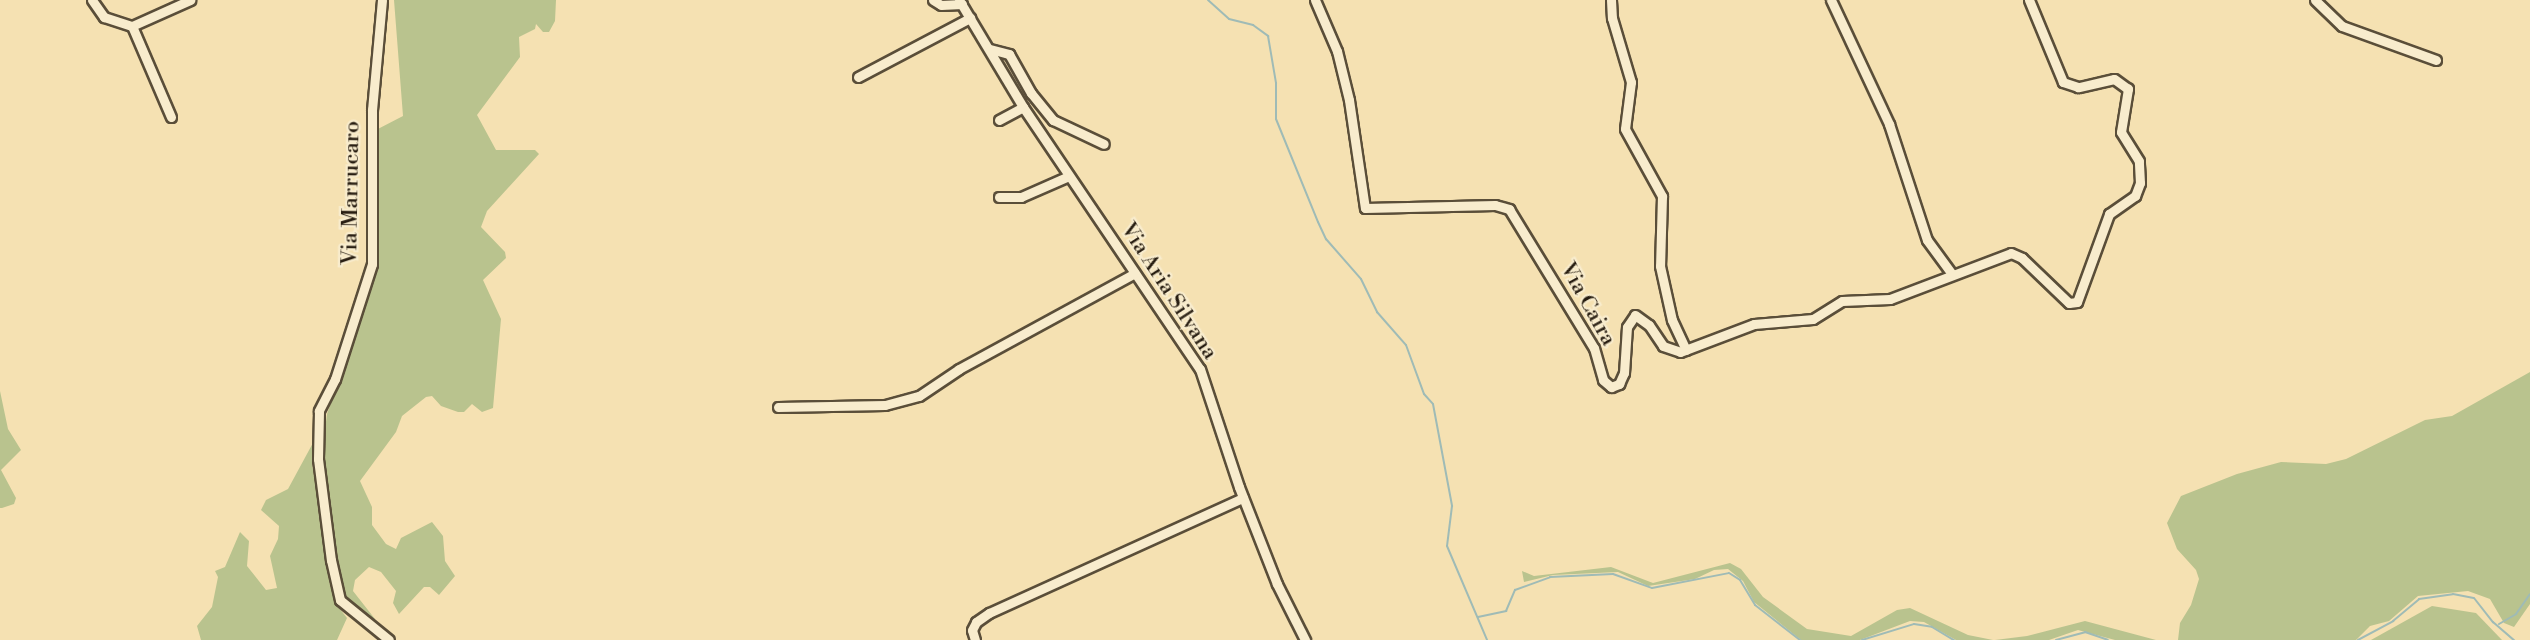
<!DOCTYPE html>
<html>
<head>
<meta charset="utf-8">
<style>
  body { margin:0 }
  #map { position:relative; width:2530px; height:640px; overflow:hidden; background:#f5e1b2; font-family:"Libre Bodoni",serif }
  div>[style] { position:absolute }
  .green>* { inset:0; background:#b9c38e }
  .stream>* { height:2px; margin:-1px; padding:0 1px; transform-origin:1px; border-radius:1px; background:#9fbbb6 }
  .roads { filter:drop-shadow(2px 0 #5a4e39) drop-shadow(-2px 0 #5a4e39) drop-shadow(0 2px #5a4e39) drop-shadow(0 -2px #5a4e39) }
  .street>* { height:9px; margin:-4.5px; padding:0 4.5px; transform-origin:4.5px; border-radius:4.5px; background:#f8eccd }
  span { translate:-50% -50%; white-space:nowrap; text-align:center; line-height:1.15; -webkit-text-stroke:4.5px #f8eccd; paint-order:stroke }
  .street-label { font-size:22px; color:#271d11 }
</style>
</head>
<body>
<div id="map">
  <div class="green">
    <i style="clip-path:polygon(394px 0,556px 0,555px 21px,549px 32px,543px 32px,536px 24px,535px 29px,519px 37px,520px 57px,477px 115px,496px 150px,535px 150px,539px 154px,487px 211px,481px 227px,505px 252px,506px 258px,483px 280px,501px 319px,493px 408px,482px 412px,472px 404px,464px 412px,458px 412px,441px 406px,432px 396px,426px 397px,402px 416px,396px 432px,360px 481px,372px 507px,372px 525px,386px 544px,396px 549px,401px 538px,432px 522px,443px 536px,445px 561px,455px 576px,439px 595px,430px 587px,424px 587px,399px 614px,393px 603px,396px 591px,381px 572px,369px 567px,355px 580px,353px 591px,375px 619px,375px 625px,343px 598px,321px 460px,327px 414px,374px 280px,374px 131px,403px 116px)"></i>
    <i style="clip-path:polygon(2530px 372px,2530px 604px,2514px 627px,2504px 623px,2490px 599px,2468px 591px,2418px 596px,2389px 621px,2370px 626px,2356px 640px,2178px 640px,2180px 623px,2191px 605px,2199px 579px,2196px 570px,2177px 549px,2167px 523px,2181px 496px,2237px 474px,2281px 462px,2326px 464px,2346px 459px,2425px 420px,2452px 416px)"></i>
    <i style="clip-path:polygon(0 391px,8px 429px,21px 450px,1px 470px,16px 498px,14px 504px,2px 508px,0 508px)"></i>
    <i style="clip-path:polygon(314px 441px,312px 463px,330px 585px,336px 604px,347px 618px,337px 640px,201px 640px,197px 626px,212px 607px,218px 577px,215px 571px,225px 567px,240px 532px,249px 541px,247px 566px,266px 590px,277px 588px,270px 556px,278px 539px,279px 526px,261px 510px,266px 500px,288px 489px)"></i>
    <i style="clip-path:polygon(1730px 563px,1741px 569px,1763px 597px,1807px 629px,1851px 636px,1897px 610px,1910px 608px,1968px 635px,1993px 640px,1956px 640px,1924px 622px,1910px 621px,1860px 640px,1801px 640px,1754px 602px,1743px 581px,1728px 569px,1714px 570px,1695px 579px,1648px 586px,1618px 572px,1553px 575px,1524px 582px,1522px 571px,1534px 576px,1611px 567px,1653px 583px)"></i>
    <i style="clip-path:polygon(2432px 606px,2476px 613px,2502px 640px,2371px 640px)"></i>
    <i style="clip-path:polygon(2085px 621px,2156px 640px,2115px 640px,2078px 630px,2049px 640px,1995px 640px,2027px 636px)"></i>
  </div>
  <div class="stream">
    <i style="left:1208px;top:0;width:28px;rotate:42deg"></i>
    <i style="left:1229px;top:19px;width:25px;rotate:14deg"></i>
    <i style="left:1253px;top:25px;width:19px;rotate:36deg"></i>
    <i style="left:1268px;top:36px;width:48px;rotate:80.3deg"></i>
    <i style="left:1276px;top:83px;width:36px;rotate:90deg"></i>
    <i style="left:1276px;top:119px;width:111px;rotate:67.8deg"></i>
    <i style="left:1318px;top:222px;width:19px;rotate:65deg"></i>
    <i style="left:1326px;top:239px;width:53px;rotate:48.8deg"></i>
    <i style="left:1361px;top:279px;width:37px;rotate:64deg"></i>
    <i style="left:1377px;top:312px;width:44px;rotate:48.7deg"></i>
    <i style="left:1406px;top:345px;width:52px;rotate:69.8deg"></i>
    <i style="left:1424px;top:394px;width:13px;rotate:48deg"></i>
    <i style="left:1433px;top:404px;width:104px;rotate:79.4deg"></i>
    <i style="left:1452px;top:506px;width:40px;rotate:97.1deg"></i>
    <i style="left:1447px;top:546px;width:102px;rotate:66.9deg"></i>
    <i style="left:1478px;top:617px;width:29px;rotate:-12deg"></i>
    <i style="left:1506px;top:611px;width:23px;rotate:-67deg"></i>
    <i style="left:1515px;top:590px;width:37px;rotate:-20deg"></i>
    <i style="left:1550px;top:577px;width:63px;rotate:-2.7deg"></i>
    <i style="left:1613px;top:574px;width:41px;rotate:19.7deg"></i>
    <i style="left:1652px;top:588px;width:78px;rotate:-11deg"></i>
    <i style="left:1729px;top:573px;width:13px;rotate:32deg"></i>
    <i style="left:1740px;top:580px;width:29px;rotate:59deg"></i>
    <i style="left:1755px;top:605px;width:57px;rotate:37.9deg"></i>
    <i style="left:2499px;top:624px;width:20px;rotate:-30deg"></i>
    <i style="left:2516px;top:614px;width:24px;rotate:-55deg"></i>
    <i style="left:1862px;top:640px;width:54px;rotate:-17.1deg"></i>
    <i style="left:1914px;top:624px;width:18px;rotate:9deg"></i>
    <i style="left:1932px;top:627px;width:26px;rotate:31deg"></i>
    <i style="left:2056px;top:640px;width:30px;rotate:-15deg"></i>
    <i style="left:2085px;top:632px;width:24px;rotate:19deg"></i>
    <i style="left:2358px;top:640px;width:40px;rotate:-28deg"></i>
    <i style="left:2393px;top:621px;width:34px;rotate:-40deg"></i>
    <i style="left:2419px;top:599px;width:34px;rotate:-8deg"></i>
    <i style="left:2453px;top:594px;width:21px;rotate:11deg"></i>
    <i style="left:2474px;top:598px;width:31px;rotate:52deg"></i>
    <i style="left:2493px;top:622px;width:28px;rotate:41deg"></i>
  </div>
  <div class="roads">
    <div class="street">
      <i style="left:92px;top:0;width:21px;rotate:55deg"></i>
      <i style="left:104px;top:17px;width:29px;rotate:18deg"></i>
      <i style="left:132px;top:26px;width:64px;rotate:-24.1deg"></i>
      <i style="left:382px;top:0;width:110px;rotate:95.2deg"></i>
      <i style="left:372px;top:110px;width:154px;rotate:90deg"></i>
      <i style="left:372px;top:264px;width:121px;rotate:107.8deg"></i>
      <i style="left:335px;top:379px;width:36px;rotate:117deg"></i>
      <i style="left:319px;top:411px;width:48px;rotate:91.2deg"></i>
      <i style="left:318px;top:459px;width:102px;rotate:82.7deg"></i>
      <i style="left:331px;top:560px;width:41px;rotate:77.3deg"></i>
      <i style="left:340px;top:600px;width:63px;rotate:39.2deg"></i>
      <i style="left:933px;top:0;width:9px;rotate:32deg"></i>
      <i style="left:941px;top:5px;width:21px;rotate:-3deg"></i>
      <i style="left:959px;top:0;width:125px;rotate:59.1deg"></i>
      <i style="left:1023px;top:107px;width:316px;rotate:56deg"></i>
      <i style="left:1200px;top:369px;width:124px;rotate:71.7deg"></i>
      <i style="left:1239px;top:487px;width:104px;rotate:68.6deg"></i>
      <i style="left:1277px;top:584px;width:63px;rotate:63.4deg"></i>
      <i style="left:1315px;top:0;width:56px;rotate:66.7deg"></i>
      <i style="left:1337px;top:51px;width:50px;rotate:76.2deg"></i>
      <i style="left:1349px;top:100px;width:109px;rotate:81.6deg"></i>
      <i style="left:1365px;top:208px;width:130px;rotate:-1.3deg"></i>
      <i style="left:1495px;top:205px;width:15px;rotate:16deg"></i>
      <i style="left:1509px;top:209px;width:163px;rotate:58.6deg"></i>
      <i style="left:1594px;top:348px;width:33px;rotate:74deg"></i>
      <i style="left:1603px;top:380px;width:11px;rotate:41deg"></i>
      <i style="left:1611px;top:387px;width:9px;rotate:-21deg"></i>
      <i style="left:1619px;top:384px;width:12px;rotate:-66deg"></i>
      <i style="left:1624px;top:373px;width:46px;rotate:-86.3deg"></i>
      <i style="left:1627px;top:327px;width:14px;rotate:-56deg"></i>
      <i style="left:1635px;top:315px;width:17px;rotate:36deg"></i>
      <i style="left:1649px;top:325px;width:25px;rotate:56deg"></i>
      <i style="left:1663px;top:346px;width:18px;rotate:19deg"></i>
      <i style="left:1680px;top:352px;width:79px;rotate:-20.7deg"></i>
      <i style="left:1754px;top:324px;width:59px;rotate:-4.8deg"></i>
      <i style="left:1813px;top:319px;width:34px;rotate:-32deg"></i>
      <i style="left:1842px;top:301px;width:48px;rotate:-2.4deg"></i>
      <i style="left:1890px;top:299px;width:129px;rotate:-20.8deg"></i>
      <i style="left:2011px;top:253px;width:12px;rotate:24deg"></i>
      <i style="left:2022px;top:258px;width:65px;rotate:43.8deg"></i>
      <i style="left:2069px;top:303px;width:8px;rotate:-7deg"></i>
      <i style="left:2077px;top:302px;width:94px;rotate:-70deg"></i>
      <i style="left:2109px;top:214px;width:32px;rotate:-35deg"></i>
      <i style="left:2135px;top:196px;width:14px;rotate:-69deg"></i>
      <i style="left:2140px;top:183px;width:22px;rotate:-93deg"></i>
      <i style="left:2139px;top:161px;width:34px;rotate:-122deg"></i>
      <i style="left:2121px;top:132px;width:44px;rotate:-80.8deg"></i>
      <i style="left:2128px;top:89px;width:17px;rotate:-144deg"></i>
      <i style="left:2114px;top:79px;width:37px;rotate:167deg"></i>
      <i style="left:2078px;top:87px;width:16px;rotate:-162deg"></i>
      <i style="left:2063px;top:82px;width:89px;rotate:-112.5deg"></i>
      <i style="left:1611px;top:0;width:18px;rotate:87deg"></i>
      <i style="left:1612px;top:18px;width:67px;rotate:73.5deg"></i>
      <i style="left:1631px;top:82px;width:47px;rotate:97.3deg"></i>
      <i style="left:1625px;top:129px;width:77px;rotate:61.1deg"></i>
      <i style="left:1662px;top:196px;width:70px;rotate:91.6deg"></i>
      <i style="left:1660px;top:266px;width:55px;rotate:77.5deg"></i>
      <i style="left:1672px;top:320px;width:33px;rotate:65deg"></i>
      <i style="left:1831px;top:0;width:137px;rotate:64.9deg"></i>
      <i style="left:1889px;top:124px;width:122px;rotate:71.9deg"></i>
      <i style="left:1927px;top:240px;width:42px;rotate:53.7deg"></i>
      <i style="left:2315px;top:0;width:37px;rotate:44deg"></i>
      <i style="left:2342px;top:26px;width:100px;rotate:19.9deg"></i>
      <i style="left:132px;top:26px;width:99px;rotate:66.8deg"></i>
      <i style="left:990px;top:49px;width:20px;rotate:15deg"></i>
      <i style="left:1009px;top:54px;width:45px;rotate:60.6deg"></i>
      <i style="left:1031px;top:93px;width:35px;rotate:51deg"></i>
      <i style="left:1053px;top:120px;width:56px;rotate:25.2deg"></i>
      <i style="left:858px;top:77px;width:127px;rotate:-27.8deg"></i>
      <i style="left:999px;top:120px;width:27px;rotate:-28deg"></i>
      <i style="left:999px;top:197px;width:22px"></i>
      <i style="left:1021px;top:197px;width:52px;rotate:-23.6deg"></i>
      <i style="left:778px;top:407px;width:107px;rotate:-1.1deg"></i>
      <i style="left:885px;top:405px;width:35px;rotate:-15deg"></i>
      <i style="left:919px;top:396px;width:48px;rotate:-34deg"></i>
      <i style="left:959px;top:369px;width:200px;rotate:-28.6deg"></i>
      <i style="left:975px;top:640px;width:10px;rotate:-107deg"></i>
      <i style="left:972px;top:630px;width:9px;rotate:-63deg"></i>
      <i style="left:976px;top:622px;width:16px;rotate:-35deg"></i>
      <i style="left:989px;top:613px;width:279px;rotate:-24.4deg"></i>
    </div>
  </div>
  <div class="street-label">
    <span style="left:351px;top:193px;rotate:-89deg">Via Marrucaro</span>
    <span style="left:1169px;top:291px;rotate:57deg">Via Aria Silvana</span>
    <span style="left:1588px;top:304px;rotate:61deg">Via Caira</span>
  </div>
</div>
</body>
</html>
